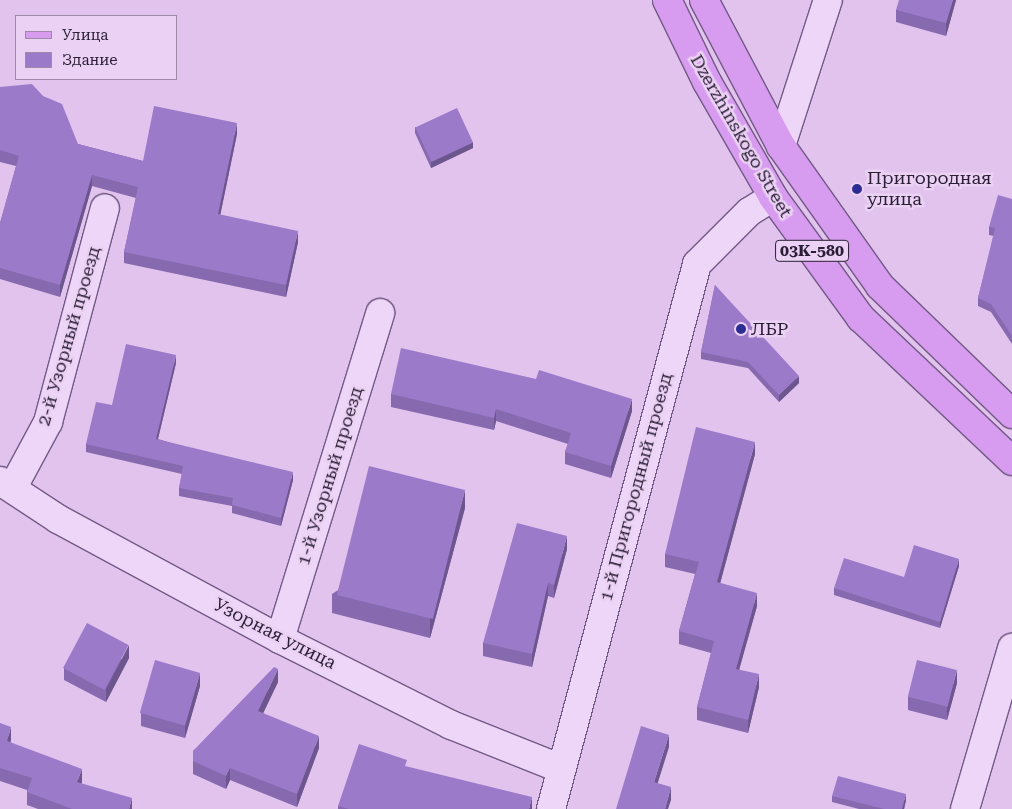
<!DOCTYPE html>
<html>
<head>
<meta charset="utf-8">
<style>
  body { margin:0 }
  #map { position:relative; width:1012px; height:809px; overflow:hidden; background:#e1c3ed; font-family:"Roboto Serif",serif }
  div>[style] { position:absolute }
  .roads { filter:drop-shadow(1px 0 #725a86) drop-shadow(-1px 0 #725a86) drop-shadow(0 1px #725a86) drop-shadow(0 -1px #725a86) }
  .street>* { height:28px; margin:-14px; padding:0 14px; transform-origin:14px; border-radius:14px; background:#eed6f8 }
  .secondary>* { height:28px; margin:-14px; padding:0 14px; transform-origin:14px; border-radius:14px; background:#eed6f8 }
  .primary>* { height:28px; margin:-14px; padding:0 14px; transform-origin:14px; border-radius:14px; background:#d79bef }
  .wall>* { inset:0; background:#8669ae }
  .shaded-wall>* { inset:0; background:#6d558d }
  .building>* { inset:0; background:#9c7aca; transform-origin:0 0 }
  .dots>* { width:14px; height:14px; translate:-50% -50%; box-sizing:border-box; border:2px solid #ebd2f4; border-radius:50% }
  span { translate:-50% -50%; white-space:nowrap; text-align:center; line-height:1.15; -webkit-text-stroke:5px #ebd2f4; paint-order:stroke }
  .shield-label span { padding:1px 4px; background:#ebd2f4; border:1px solid; border-radius:4px; -webkit-text-stroke-width:0 }
  .shield-label { font-size:16px; color:#2a1e36; font-weight:700 }
  .street-label { font-size:18px; color:#2a1e36 }
  .poi-label { font-size:18px; color:#2a1e36 }
  .left { translate:0 -50%; text-align:left }
  .legend { position:absolute; left:15px; top:15px; width:162px; height:65px; box-sizing:border-box; background:#ebd2f4; border:1px solid #9e8aa8; margin:0; padding:6px 9px; list-style:none; font-size:15px; color:#2a1e36 }
  .legend li { display:flex; align-items:center; gap:10px; height:25px }
  .legend b { width:25px; border:1px solid #9e8aa8 }
</style>
</head>
<body>
<div id="map">
  <div class="roads">
    <div class="street">
      <i style="left:781px;top:146px;width:153px;rotate:-72.2deg"></i>
      <i style="left:0;top:481px;width:69px;rotate:33.2deg"></i>
      <i style="left:58px;top:519px;width:252px;rotate:28.4deg"></i>
      <i style="left:280px;top:639px;width:191px;rotate:26.7deg"></i>
      <i style="left:451px;top:725px;width:116px;rotate:21.7deg"></i>
      <i style="left:13px;top:487px;width:74px;rotate:-61.7deg"></i>
      <i style="left:48px;top:422px;width:221px;rotate:-75.1deg"></i>
      <i style="left:280px;top:639px;width:341px;rotate:-72.9deg"></i>
      <i style="left:551px;top:809px;width:564px;rotate:-75deg"></i>
      <i style="left:697px;top:264px;width:74px;rotate:-45deg"></i>
      <i style="left:749px;top:212px;width:28px;rotate:-32deg"></i>
    </div>
    <div class="secondary">
      <i style="left:965px;top:809px;width:168px;rotate:-73.7deg"></i>
    </div>
    <div class="primary">
      <i style="left:667px;top:0;width:91px;rotate:64deg"></i>
      <i style="left:707px;top:82px;width:133px;rotate:60.1deg"></i>
      <i style="left:773px;top:197px;width:150px;rotate:54deg"></i>
      <i style="left:861px;top:318px;width:208px;rotate:43.4deg"></i>
      <i style="left:704px;top:0;width:165px;rotate:62.2deg"></i>
      <i style="left:781px;top:146px;width:171px;rotate:54.7deg"></i>
      <i style="left:880px;top:286px;width:184px;rotate:44.1deg"></i>
    </div>
  </div>
  <div class="wall">
    <i style="clip-path:polygon(956px 0,946px 36px,896px 22px,896px 10px)"></i>
    <i style="clip-path:polygon(0 87px,78px 144px,143px 161px,237px 134px,220px 215px,298px 242px,286px 297px,124px 263px,124px 252px,136px 198px,92px 186px,60px 297px,0 279px,0 223px,16px 166px,0 162px)"></i>
    <i style="clip-path:polygon(415px 127px,473px 148px,431px 168px,415px 133px)"></i>
    <i style="clip-path:polygon(1012px 199px,1012px 344px,991px 312px,978px 306px,978px 298px,994px 236px,989px 235px,989px 227px)"></i>
    <i style="clip-path:polygon(715px 285px,799px 383px,779px 402px,748px 368px,701px 359px,701px 352px)"></i>
    <i style="clip-path:polygon(176px 363px,158px 439px,293px 480px,281px 526px,232px 513px,232px 506px,179px 496px,179px 488px,182px 474px,86px 452px,86px 444px,112px 405px)"></i>
    <i style="clip-path:polygon(391px 394px,632px 411px,611px 478px,565px 464px,565px 452px,568px 444px,496px 421px,494px 430px,391px 407px)"></i>
    <i style="clip-path:polygon(755px 454px,720px 583px,757px 606px,739px 669px,759px 687px,748px 733px,697px 720px,697px 707px,711px 653px,679px 644px,679px 631px,695px 574px,665px 567px,665px 554px)"></i>
    <i style="clip-path:polygon(465px 508px,430px 638px,332px 613px,332px 594px)"></i>
    <i style="clip-path:polygon(567px 549px,554px 598px,548px 596px,532px 667px,483px 656px,483px 643px)"></i>
    <i style="clip-path:polygon(959px 566px,940px 628px,834px 595px,834px 588px,904px 577px)"></i>
    <i style="clip-path:polygon(129px 658px,106px 702px,64px 680px,64px 668px)"></i>
    <i style="clip-path:polygon(278px 682px,263px 713px,319px 748px,297px 807px,230px 780px,226px 789px,193px 774px,193px 751px)"></i>
    <i style="clip-path:polygon(957px 683px,947px 720px,908px 710px,908px 697px)"></i>
    <i style="clip-path:polygon(200px 686px,185px 738px,141px 726px,141px 713px)"></i>
    <i style="clip-path:polygon(0 723px,11px 740px,10px 742px,82px 782px,81px 784px,129px 809px,38px 809px,27px 805px,27px 790px,0 781px)"></i>
    <i style="clip-path:polygon(407px 767px,532px 809px,338px 809px,338px 806px)"></i>
    <i style="clip-path:polygon(832px 796px,906px 800px,904px 809px,859px 809px,832px 802px)"></i>
  </div>
  <div class="shaded-wall">
    <i style="clip-path:polygon(953px 0,956px 0,946px 36px,946px 23px)"></i>
    <i style="clip-path:polygon(237px 123px,237px 134px,218px 226px,218px 214px)"></i>
    <i style="clip-path:polygon(473px 142px,473px 148px,431px 168px,431px 161px)"></i>
    <i style="clip-path:polygon(92px 175px,92px 186px,60px 297px,60px 285px)"></i>
    <i style="clip-path:polygon(298px 231px,298px 242px,286px 297px,286px 285px)"></i>
    <i style="clip-path:polygon(176px 355px,176px 363px,156px 447px,156px 439px)"></i>
    <i style="clip-path:polygon(799px 376px,799px 383px,779px 402px,779px 395px)"></i>
    <i style="clip-path:polygon(632px 399px,632px 411px,611px 478px,611px 466px)"></i>
    <i style="clip-path:polygon(496px 409px,496px 421px,494px 430px,494px 418px)"></i>
    <i style="clip-path:polygon(755px 442px,755px 454px,717px 595px,717px 582px)"></i>
    <i style="clip-path:polygon(293px 472px,293px 480px,281px 526px,281px 518px)"></i>
    <i style="clip-path:polygon(465px 490px,465px 508px,430px 638px,430px 619px)"></i>
    <i style="clip-path:polygon(567px 536px,567px 549px,554px 598px,554px 585px)"></i>
    <i style="clip-path:polygon(959px 559px,959px 566px,940px 628px,940px 622px)"></i>
    <i style="clip-path:polygon(548px 583px,548px 596px,532px 667px,532px 654px)"></i>
    <i style="clip-path:polygon(757px 593px,757px 606px,736px 681px,736px 669px)"></i>
    <i style="clip-path:polygon(129px 645px,129px 658px,106px 702px,106px 689px)"></i>
    <i style="clip-path:polygon(278px 669px,278px 682px,258px 724px,258px 711px)"></i>
    <i style="clip-path:polygon(957px 670px,957px 683px,947px 720px,947px 707px)"></i>
    <i style="clip-path:polygon(200px 673px,200px 686px,185px 738px,185px 725px)"></i>
    <i style="clip-path:polygon(759px 674px,759px 687px,748px 733px,748px 720px)"></i>
    <i style="clip-path:polygon(11px 727px,11px 740px,7px 754px,7px 741px)"></i>
    <i style="clip-path:polygon(669px 735px,669px 747px,654px 795px,654px 782px)"></i>
    <i style="clip-path:polygon(319px 736px,319px 748px,297px 807px,297px 794px)"></i>
    <i style="clip-path:polygon(230px 768px,230px 780px,226px 789px,226px 776px)"></i>
    <i style="clip-path:polygon(82px 769px,82px 782px,77px 795px,77px 782px)"></i>
    <i style="clip-path:polygon(671px 787px,671px 800px,668px 809px,665px 809px)"></i>
    <i style="clip-path:polygon(906px 794px,906px 800px,904px 809px,902px 809px)"></i>
    <i style="clip-path:polygon(532px 797px,532px 809px,529px 809px)"></i>
    <i style="clip-path:polygon(132px 798px,132px 809px,129px 809px)"></i>
  </div>
  <div class="building">
    <i style="clip-path:polygon(899px 0,953px 0,946px 23px,896px 10px)"></i>
    <i style="clip-path:polygon(32px 84px,43px 96px,62px 104px,78px 144px,143px 161px,154px 106px,237px 123px,218px 214px,298px 231px,286px 285px,124px 252px,138px 187px,92px 175px,60px 285px,0 268px,0 223px,19px 156px,0 150px,0 87px)"></i>
    <i style="left:457px;top:108px;width:38px;height:46px;rotate:65deg"></i>
    <i style="clip-path:polygon(998px 195px,1012px 199px,1012px 336px,991px 304px,978px 298px,995px 228px,989px 227px)"></i>
    <i style="clip-path:polygon(715px 285px,799px 376px,779px 395px,748px 362px,701px 352px)"></i>
    <i style="clip-path:polygon(126px 344px,176px 355px,156px 439px,293px 472px,281px 518px,232px 505px,233px 498px,179px 488px,183px 466px,86px 444px,96px 402px,112px 405px)"></i>
    <i style="clip-path:polygon(401px 348px,536px 379px,539px 370px,632px 399px,611px 466px,565px 452px,571px 433px,496px 409px,494px 418px,391px 394px)"></i>
    <i style="clip-path:polygon(696px 427px,755px 442px,717px 582px,757px 593px,736px 669px,759px 674px,748px 720px,697px 707px,714px 641px,679px 631px,699px 562px,665px 554px)"></i>
    <i style="left:369px;top:466px;width:99px;height:133px;rotate:14deg"></i>
    <i style="clip-path:polygon(517px 523px,567px 536px,554px 585px,548px 583px,532px 654px,483px 643px)"></i>
    <i style="clip-path:polygon(914px 545px,959px 559px,940px 622px,834px 588px,844px 558px,904px 577px)"></i>
    <i style="left:87px;top:623px;width:47px;height:51px;rotate:28deg"></i>
    <i style="left:155px;top:660px;width:47px;height:55px;rotate:16deg"></i>
    <i style="left:917px;top:660px;width:41px;height:38px;rotate:14deg"></i>
    <i style="clip-path:polygon(274px 667px,278px 669px,258px 711px,319px 736px,297px 794px,230px 768px,226px 776px,193px 761px,193px 751px)"></i>
    <i style="clip-path:polygon(0 723px,11px 727px,7px 741px,82px 769px,77px 782px,132px 798px,129px 809px,72px 809px,27px 792px,32px 778px,0 768px)"></i>
    <i style="clip-path:polygon(641px 726px,669px 735px,654px 782px,671px 787px,665px 809px,616px 809px)"></i>
    <i style="clip-path:polygon(359px 744px,407px 760px,405px 766px,532px 797px,529px 809px,349px 809px,338px 806px)"></i>
    <i style="clip-path:polygon(838px 776px,906px 794px,902px 809px,884px 809px,832px 796px)"></i>
  </div>
  <div class="dots">
    <i style="left:857px;top:189px;background:#2d2c93"></i>
    <i style="left:741px;top:329px;background:#2d2c93"></i>
  </div>
  <div class="shield-label">
    <span style="left:812px;top:251px">03К-580</span>
  </div>
  <div class="street-label">
    <span style="left:741px;top:136px;rotate:60deg">Dzerzhinskogo Street</span>
    <span style="left:69px;top:336px;rotate:-74deg">2-й Узорный проезд</span>
    <span style="left:330px;top:476px;rotate:-73deg">1-й Узорный проезд</span>
    <span style="left:636px;top:487px;rotate:-75deg">1-й Пригородный проезд</span>
    <span style="left:275px;top:634px;rotate:27deg">Узорная улица</span>
  </div>
  <div class="poi-label">
    <span class="left" style="left:867px;top:189px">Пригородная<br>улица</span>
    <span class="left" style="left:751px;top:329px">ЛБР</span>
  </div>
  <ul class="legend">
  <li><b style="height:6px;background:#d79bef"></b>Улица</li>
  <li><b style="height:14px;background:#9c7aca"></b>Здание</li>
  </ul>
</div>
</body>
</html>
